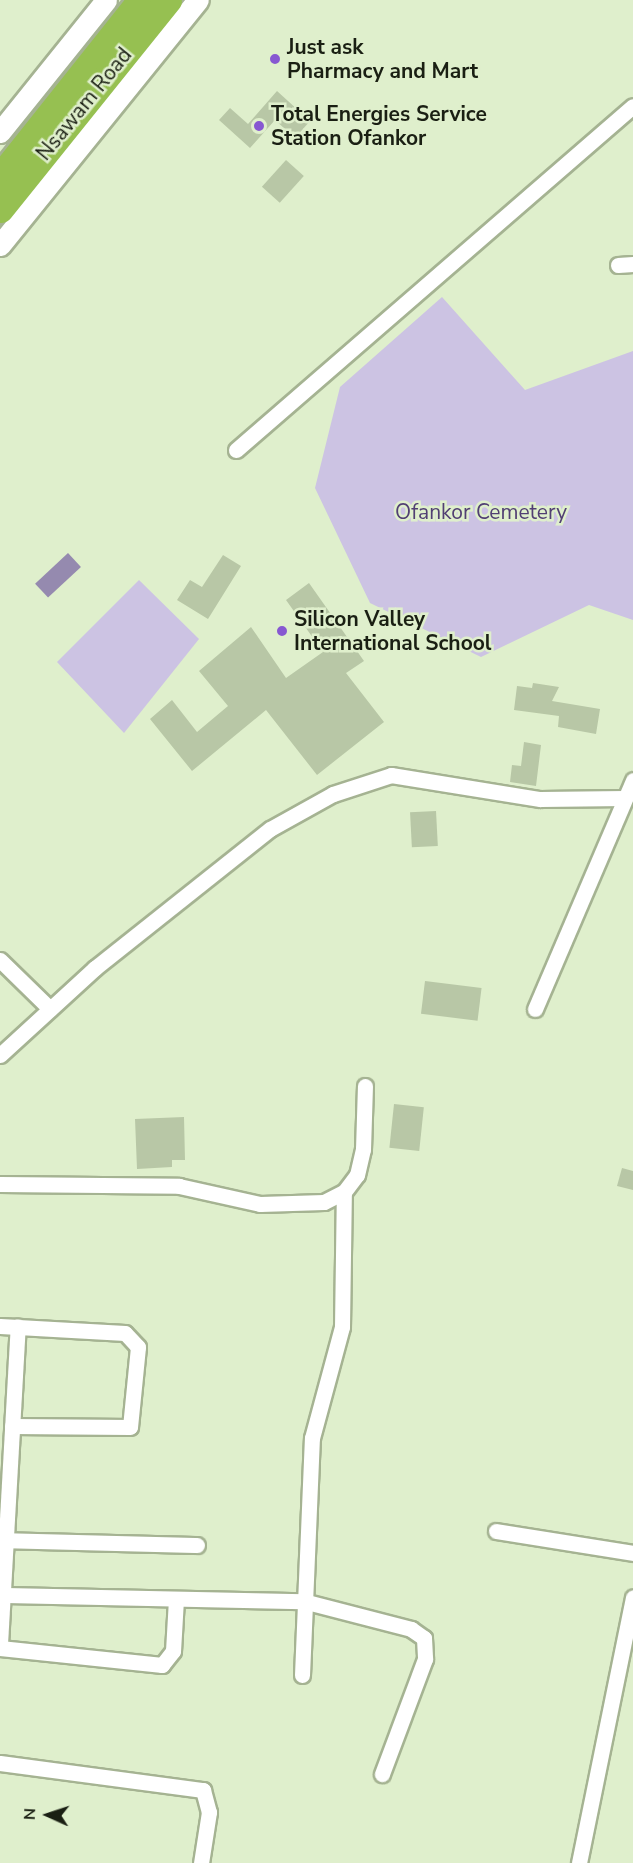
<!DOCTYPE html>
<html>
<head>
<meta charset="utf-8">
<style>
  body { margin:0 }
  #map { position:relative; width:633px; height:1863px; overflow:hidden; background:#dfefcc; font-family:"Nunito Sans",sans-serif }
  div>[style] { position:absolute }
  .green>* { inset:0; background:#ccc3e3 }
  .water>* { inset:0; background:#958aaf; transform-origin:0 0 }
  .building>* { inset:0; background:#b8c7a6; transform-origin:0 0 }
  .roads { filter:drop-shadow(2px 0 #a5b392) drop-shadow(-2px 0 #a5b392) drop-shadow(0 2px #a5b392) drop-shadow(0 -2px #a5b392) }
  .street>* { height:15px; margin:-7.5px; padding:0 7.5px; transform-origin:7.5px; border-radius:7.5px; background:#fff }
  .secondary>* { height:21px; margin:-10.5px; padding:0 10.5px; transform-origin:10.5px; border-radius:10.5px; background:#fff }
  .highway>* { height:27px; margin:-13.5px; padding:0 13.5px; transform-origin:13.5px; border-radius:13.5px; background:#96c051 }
  .dots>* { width:16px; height:16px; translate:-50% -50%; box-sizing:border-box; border:3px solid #dfefcc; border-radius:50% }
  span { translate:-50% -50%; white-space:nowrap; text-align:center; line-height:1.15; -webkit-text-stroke:5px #dfefcc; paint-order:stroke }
  .poi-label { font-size:21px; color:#1a1f13; font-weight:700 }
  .left { translate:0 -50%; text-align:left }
  .street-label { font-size:21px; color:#1a1f13 }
  .park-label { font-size:21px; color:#513f73 }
  .north { position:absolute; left:18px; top:1785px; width:60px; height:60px; -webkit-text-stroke:4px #dfefcc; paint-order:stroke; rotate:273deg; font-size:16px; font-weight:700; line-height:24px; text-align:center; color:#1a1f13 }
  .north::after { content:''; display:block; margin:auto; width:21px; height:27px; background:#1a1f13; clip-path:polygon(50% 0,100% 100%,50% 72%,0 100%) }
</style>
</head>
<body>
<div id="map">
  <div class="green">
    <i style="clip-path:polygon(442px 297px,525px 390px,633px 351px,633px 620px,589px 605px,481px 657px,370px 603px,315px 488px,340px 387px)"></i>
    <i style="clip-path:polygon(139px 580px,199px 639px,124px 733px,57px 662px)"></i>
  </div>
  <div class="water">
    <i style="left:68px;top:553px;width:19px;height:45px;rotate:47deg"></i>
  </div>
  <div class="building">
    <i style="clip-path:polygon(277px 91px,310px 121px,295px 138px,275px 120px,250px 148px,219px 120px,230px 108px,248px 124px)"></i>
    <i style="left:286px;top:160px;width:24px;height:36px;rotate:42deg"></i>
    <i style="clip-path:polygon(223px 555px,241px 566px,208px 619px,177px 600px,190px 580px,202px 587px)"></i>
    <i style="clip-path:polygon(309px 583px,364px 661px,346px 673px,384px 722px,317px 775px,266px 710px,192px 771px,150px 719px,172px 700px,197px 732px,228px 706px,199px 671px,251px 627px,286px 678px,323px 652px,286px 600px)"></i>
    <i style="clip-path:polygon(533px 683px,559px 687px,552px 701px,600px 709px,596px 734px,558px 727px,559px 716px,514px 710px,517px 686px,532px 688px)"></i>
    <i style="clip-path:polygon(524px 742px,541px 745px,536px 786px,510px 782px,512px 765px,521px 766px)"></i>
    <i style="left:436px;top:811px;width:35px;height:26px;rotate:87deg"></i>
    <i style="left:425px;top:981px;width:57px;height:33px;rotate:7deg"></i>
    <i style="left:394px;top:1104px;width:30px;height:44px;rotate:6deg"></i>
    <i style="clip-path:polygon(184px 1117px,185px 1160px,172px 1160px,172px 1167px,137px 1169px,135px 1119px)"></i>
    <i style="clip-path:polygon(622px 1168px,633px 1171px,633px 1190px,617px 1186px)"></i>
  </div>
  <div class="roads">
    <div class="street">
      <i style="left:618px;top:265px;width:15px;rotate:-4deg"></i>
      <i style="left:236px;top:450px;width:525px;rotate:-40.91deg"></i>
      <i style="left:0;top:960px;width:70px;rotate:44.4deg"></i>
      <i style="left:535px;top:1009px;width:249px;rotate:-66.8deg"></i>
      <i style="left:0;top:1055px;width:129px;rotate:-42.5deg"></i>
      <i style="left:95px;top:968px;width:223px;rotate:-38.5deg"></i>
      <i style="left:270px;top:829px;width:72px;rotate:-29.1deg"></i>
      <i style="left:333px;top:794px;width:61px;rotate:-18.1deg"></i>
      <i style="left:391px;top:775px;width:151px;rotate:9.2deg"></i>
      <i style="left:540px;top:799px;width:85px;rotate:-0.7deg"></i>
      <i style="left:0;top:1184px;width:179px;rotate:0.6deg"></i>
      <i style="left:179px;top:1186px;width:83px;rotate:12.5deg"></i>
      <i style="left:260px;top:1204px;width:64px;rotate:-1.8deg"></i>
      <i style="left:324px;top:1202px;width:22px;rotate:-27deg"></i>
      <i style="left:344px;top:1192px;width:21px;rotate:-53deg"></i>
      <i style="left:357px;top:1175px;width:27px;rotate:-77deg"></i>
      <i style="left:363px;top:1149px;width:63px;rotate:-88.2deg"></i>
      <i style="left:0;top:1326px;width:125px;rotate:3.2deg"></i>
      <i style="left:125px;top:1333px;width:19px;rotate:47deg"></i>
      <i style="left:138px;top:1347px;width:80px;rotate:95.7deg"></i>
      <i style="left:130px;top:1427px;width:118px;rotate:-179.5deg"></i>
      <i style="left:496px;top:1531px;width:139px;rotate:9.1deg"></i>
      <i style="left:0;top:1540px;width:197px;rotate:1.5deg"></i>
      <i style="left:5px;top:1595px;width:298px;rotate:1.2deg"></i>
      <i style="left:303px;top:1601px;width:112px;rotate:14.5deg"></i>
      <i style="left:411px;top:1629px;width:16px;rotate:35deg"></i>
      <i style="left:424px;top:1638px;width:21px;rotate:87deg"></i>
      <i style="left:425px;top:1659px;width:123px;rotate:110.5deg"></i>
      <i style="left:0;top:1644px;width:318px;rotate:-86.8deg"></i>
      <i style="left:0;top:1648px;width:163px;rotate:6deg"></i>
      <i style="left:162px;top:1665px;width:18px;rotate:-52deg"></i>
      <i style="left:173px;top:1651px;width:52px;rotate:-86.7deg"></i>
      <i style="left:302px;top:1675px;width:237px;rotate:-87.6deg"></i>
      <i style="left:312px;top:1438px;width:115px;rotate:-74.9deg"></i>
      <i style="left:342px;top:1327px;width:135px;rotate:-89.2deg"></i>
      <i style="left:0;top:1763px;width:205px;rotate:7.6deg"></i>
      <i style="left:203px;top:1790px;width:23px;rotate:75deg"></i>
      <i style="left:209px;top:1812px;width:52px;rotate:98.9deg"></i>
      <i style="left:579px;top:1863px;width:271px;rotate:-78.5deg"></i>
    </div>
    <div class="secondary">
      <i style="left:0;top:132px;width:169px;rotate:-51.2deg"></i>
      <i style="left:0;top:245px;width:315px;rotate:-51.1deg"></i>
    </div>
    <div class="highway">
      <i style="left:0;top:177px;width:226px;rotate:-51.5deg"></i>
      <i style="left:0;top:209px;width:268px;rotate:-51.2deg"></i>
    </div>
  </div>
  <div class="dots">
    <i style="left:275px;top:59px;background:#8758d1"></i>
    <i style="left:259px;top:126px;background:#8758d1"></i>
    <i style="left:282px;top:631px;background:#8758d1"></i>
  </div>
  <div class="poi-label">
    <span class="left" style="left:287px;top:59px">Just ask<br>Pharmacy and Mart</span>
    <span class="left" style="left:271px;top:126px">Total Energies Service<br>Station Ofankor</span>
    <span class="left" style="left:294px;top:631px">Silicon Valley<br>International School</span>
  </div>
  <div class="street-label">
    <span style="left:84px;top:104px;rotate:-51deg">Nsawam Road</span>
  </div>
  <div class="park-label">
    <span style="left:481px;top:512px">Ofankor Cemetery</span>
  </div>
  <div class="north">N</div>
</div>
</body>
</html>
